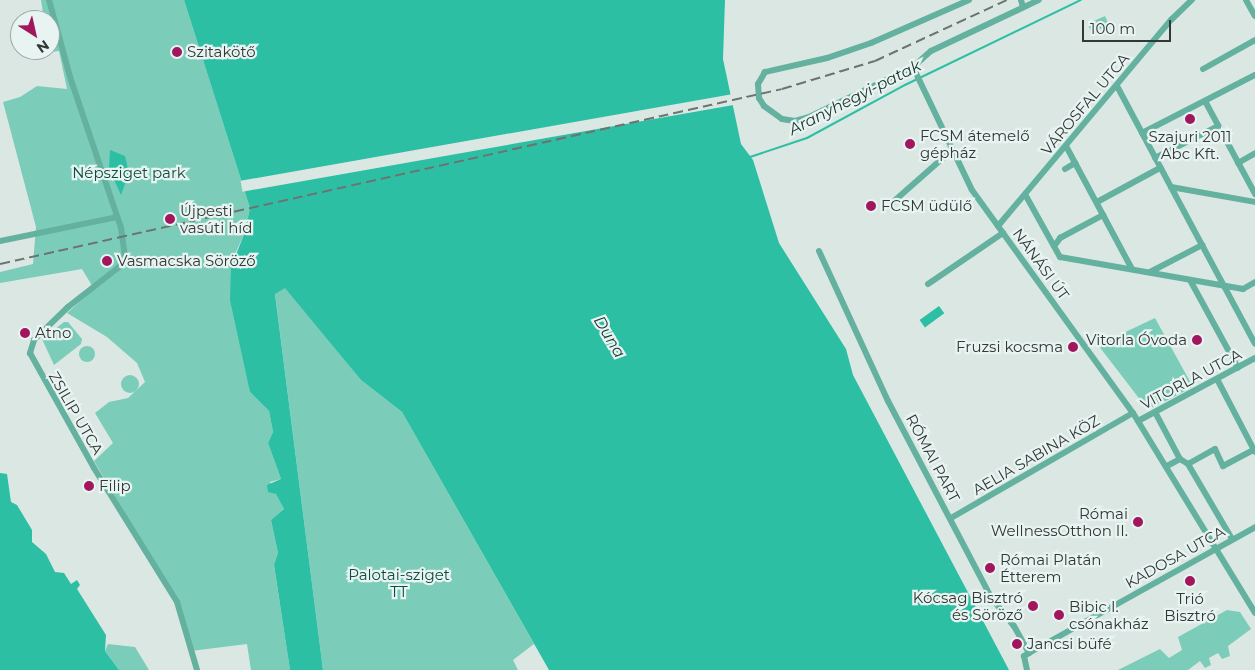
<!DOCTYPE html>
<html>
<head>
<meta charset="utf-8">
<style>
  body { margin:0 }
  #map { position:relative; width:1255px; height:670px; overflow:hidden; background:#dbe7e3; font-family:Montserrat,sans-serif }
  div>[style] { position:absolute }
  .green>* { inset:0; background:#7bcdb9; transform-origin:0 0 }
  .round { border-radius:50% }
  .water>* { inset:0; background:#2cbfa3; transform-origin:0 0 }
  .pier>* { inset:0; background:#dbe7e3; transform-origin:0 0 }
  .stream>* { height:2px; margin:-1px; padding:0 1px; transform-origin:1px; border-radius:1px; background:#2cbfa3 }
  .minor>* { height:6px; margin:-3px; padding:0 3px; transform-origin:3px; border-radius:3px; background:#63b19e }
  .rail>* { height:2px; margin-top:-1px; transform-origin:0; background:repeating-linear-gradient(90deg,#6c7371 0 10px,transparent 0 15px) }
  .dots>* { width:14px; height:14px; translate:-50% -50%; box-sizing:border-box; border:2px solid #e8f4f1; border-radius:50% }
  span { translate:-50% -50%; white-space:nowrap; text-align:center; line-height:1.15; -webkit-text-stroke:4.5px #e8f4f1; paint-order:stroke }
  .poi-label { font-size:15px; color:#333736 }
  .left { translate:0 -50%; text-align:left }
  .right { translate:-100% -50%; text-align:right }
  .street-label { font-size:15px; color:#333736 }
  .park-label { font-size:15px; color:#104b3f }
  .water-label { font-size:16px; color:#203731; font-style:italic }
  .north { position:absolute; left:10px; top:10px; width:50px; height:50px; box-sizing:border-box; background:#e8f4f1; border:1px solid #a0a8a6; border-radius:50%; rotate:145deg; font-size:14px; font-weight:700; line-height:20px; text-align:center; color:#333736 }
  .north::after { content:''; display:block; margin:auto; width:18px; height:22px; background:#a2165e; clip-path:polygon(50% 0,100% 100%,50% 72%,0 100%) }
  .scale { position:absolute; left:1082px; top:20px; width:89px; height:22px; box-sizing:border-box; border:2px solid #333736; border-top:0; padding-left:6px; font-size:15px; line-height:18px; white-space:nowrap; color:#333736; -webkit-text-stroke:4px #e8f4f1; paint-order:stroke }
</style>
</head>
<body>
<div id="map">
  <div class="green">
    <i style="clip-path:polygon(41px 0,184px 0,250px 208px,245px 232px,235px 254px,250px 392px,269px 411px,273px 432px,268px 443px,281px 479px,270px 482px,284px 509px,271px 520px,278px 553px,274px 566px,290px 670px,251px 670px,247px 644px,191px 651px,177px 601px,94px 461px,113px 443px,95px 413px,109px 402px,128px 398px,145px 382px,137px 363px,107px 337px,67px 313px,94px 289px,82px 269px,0 283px,0 272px,33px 264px,36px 227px,3px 102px,20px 97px,37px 86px,67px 89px,59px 51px,50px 52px,50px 20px,44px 20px)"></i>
    <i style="left:1105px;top:16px;width:10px;height:19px;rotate:66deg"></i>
    <i style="clip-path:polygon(286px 287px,361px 380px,402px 412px,534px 644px,513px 660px,518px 670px,323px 670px,275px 293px)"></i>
    <i style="clip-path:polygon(1155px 318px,1193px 387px,1148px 410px,1098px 345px)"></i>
    <i style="clip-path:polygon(64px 322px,68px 322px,82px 339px,81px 344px,54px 365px,42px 339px)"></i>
    <i class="round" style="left:79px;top:346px;width:16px;height:16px"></i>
    <i class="round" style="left:121px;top:375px;width:18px;height:18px"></i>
    <i style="clip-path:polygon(1227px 610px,1240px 612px,1251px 629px,1228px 646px,1230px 656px,1222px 659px,1218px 653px,1209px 658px,1211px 665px,1205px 668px,1200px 661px,1188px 670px,1118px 670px,1160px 649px,1169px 658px,1182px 650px,1178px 637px)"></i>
    <i style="clip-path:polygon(108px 644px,135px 647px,149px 670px,119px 670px,105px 651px)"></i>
  </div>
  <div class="water">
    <i style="clip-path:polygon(184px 0,725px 0,723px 59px,741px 144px,753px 160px,779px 243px,846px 349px,853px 375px,1009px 670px,549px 670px,402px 412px,361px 380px,285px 288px,275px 294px,323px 670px,290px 670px,274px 565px,278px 553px,271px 520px,284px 509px,276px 494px,268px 492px,267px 485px,281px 479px,268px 443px,273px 432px,269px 411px,250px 392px,230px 300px,231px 267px,245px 232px,250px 208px)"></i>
    <i style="clip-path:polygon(110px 150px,125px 156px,129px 173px,121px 195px,109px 168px)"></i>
    <i style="left:939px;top:306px;width:9px;height:24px;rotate:54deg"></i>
    <i style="clip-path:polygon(0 473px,7px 474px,11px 502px,17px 505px,32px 530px,32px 542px,46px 554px,55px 572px,64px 573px,71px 584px,77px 580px,80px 585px,77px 589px,106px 635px,105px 651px,119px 670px,0 670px)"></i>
  </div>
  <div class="pier">
    <i style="left:733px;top:94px;width:11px;height:500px;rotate:80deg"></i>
  </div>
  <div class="stream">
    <i style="left:750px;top:157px;width:60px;rotate:-18.4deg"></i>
    <i style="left:807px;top:138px;width:111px;rotate:-28.4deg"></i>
    <i style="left:905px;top:85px;width:195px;rotate:-25.8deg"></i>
  </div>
  <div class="minor">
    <i style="left:49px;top:0;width:80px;rotate:74.7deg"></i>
    <i style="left:70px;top:77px;width:159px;rotate:71.3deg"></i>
    <i style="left:121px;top:228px;width:28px;rotate:82deg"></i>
    <i style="left:125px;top:256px;width:13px;rotate:119deg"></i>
    <i style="left:119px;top:267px;width:65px;rotate:141.9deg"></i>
    <i style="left:68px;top:307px;width:47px;rotate:135.9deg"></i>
    <i style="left:34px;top:340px;width:14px;rotate:107deg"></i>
    <i style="left:30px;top:353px;width:132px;rotate:60.9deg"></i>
    <i style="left:94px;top:468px;width:158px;rotate:58.2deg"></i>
    <i style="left:177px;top:602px;width:71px;rotate:73.6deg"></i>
    <i style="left:969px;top:0;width:107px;rotate:156.3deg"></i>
    <i style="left:871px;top:43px;width:46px;rotate:161.2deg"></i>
    <i style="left:827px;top:58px;width:64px;rotate:167.3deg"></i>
    <i style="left:765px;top:72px;width:14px;rotate:120deg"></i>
    <i style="left:758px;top:84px;width:14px;rotate:86deg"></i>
    <i style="left:759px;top:98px;width:9px;rotate:58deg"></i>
    <i style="left:764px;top:106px;width:22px;rotate:36deg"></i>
    <i style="left:782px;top:119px;width:13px;rotate:9deg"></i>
    <i style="left:795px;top:121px;width:15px;rotate:-16deg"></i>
    <i style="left:809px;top:117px;width:115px;rotate:-25.7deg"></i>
    <i style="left:913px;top:67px;width:24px;rotate:-42deg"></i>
    <i style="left:931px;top:51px;width:119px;rotate:-25.3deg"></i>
    <i style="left:1021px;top:0;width:7px;rotate:74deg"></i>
    <i style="left:1246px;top:0;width:18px;rotate:61deg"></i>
    <i style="left:913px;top:67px;width:136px;rotate:64.4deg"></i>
    <i style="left:972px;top:190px;width:275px;rotate:54.2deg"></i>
    <i style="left:1133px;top:413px;width:234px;rotate:58.6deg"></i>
    <i style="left:1203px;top:69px;width:60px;rotate:-29.1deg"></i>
    <i style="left:1117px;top:86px;width:115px;rotate:61.9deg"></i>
    <i style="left:1171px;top:187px;width:85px;rotate:10.1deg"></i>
    <i style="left:1205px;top:101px;width:106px;rotate:61.7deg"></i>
    <i style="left:1142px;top:133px;width:127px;rotate:-27.2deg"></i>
    <i style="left:1066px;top:146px;width:78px;rotate:61.8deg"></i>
    <i style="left:1155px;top:158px;width:71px;rotate:-26.9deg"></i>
    <i style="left:1238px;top:163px;width:20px;rotate:-30deg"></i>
    <i style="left:1065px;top:169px;width:12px;rotate:-31deg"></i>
    <i style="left:1171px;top:187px;width:66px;rotate:61.9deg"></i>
    <i style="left:1026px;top:196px;width:70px;rotate:60.9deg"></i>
    <i style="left:1060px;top:257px;width:186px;rotate:9.9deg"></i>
    <i style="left:1243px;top:289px;width:14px;rotate:-30deg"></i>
    <i style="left:893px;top:202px;width:79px;rotate:-41.4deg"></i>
    <i style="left:1097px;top:202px;width:72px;rotate:-28.4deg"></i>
    <i style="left:998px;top:226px;width:270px;rotate:-50deg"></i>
    <i style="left:1172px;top:19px;width:28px;rotate:-44deg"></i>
    <i style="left:0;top:241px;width:119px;rotate:-11.6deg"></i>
    <i style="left:1055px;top:245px;width:9px;rotate:-54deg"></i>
    <i style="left:1060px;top:238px;width:49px;rotate:-28.1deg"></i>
    <i style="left:1103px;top:215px;width:61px;rotate:61.8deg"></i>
    <i style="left:819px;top:251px;width:165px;rotate:65.3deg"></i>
    <i style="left:888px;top:401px;width:221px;rotate:62.3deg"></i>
    <i style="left:991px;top:597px;width:37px;rotate:52deg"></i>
    <i style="left:1014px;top:626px;width:31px;rotate:61deg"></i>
    <i style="left:1029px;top:653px;width:6px;rotate:149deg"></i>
    <i style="left:1024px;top:656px;width:14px;rotate:78deg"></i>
    <i style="left:1150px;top:272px;width:59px;rotate:-27.4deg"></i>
    <i style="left:1202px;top:245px;width:112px;rotate:61.8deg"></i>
    <i style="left:1190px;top:280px;width:100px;rotate:61.4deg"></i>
    <i style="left:928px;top:284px;width:91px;rotate:-34.2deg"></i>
    <i style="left:1217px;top:379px;width:82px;rotate:62.5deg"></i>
    <i style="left:1155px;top:412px;width:53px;rotate:62deg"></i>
    <i style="left:1180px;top:459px;width:9px;rotate:32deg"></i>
    <i style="left:1188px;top:464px;width:87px;rotate:59.6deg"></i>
    <i style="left:1138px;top:421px;width:133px;rotate:-28.3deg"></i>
    <i style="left:1188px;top:464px;width:31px;rotate:-29deg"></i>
    <i style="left:1215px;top:449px;width:19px;rotate:65deg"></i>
    <i style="left:1223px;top:466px;width:36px;rotate:-28deg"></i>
    <i style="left:1167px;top:466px;width:15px;rotate:-28deg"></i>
    <i style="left:951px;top:518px;width:210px;rotate:-30deg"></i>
    <i style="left:1029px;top:653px;width:259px;rotate:-29.1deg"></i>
  </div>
  <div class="rail">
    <i style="left:0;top:264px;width:801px;rotate:-12.61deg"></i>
    <i style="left:782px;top:89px;width:97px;rotate:-16.8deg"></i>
    <i style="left:875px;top:61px;width:145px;rotate:-24.8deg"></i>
  </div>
  <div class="dots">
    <i style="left:177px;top:52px;background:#a2165e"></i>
    <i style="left:1190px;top:119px;background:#a2165e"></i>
    <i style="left:910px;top:144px;background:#a2165e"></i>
    <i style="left:871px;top:206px;background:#a2165e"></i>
    <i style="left:170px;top:219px;background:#a2165e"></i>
    <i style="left:107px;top:261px;background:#a2165e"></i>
    <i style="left:25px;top:333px;background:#a2165e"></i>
    <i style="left:1197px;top:340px;background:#a2165e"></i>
    <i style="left:1073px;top:347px;background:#a2165e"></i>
    <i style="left:89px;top:486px;background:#a2165e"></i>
    <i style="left:1138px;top:522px;background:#a2165e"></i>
    <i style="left:990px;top:568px;background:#a2165e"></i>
    <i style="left:1190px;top:581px;background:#a2165e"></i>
    <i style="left:1033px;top:606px;background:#a2165e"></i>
    <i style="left:1059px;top:615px;background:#a2165e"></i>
    <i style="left:1017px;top:644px;background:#a2165e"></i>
  </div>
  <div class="poi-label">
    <span class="left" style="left:187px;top:52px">Szitakötő</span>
    <span class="left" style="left:920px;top:144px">FCSM átemelő<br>gépház</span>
    <span style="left:1190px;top:145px">Szajuri 2011<br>Abc Kft.</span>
    <span class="left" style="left:881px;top:206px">FCSM üdülő</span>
    <span class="left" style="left:180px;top:219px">Újpesti<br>vasúti híd</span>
    <span class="left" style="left:117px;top:261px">Vasmacska Söröző</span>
    <span class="left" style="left:35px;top:333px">Atno</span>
    <span class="right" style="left:1187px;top:340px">Vitorla Óvoda</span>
    <span class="right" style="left:1063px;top:347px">Fruzsi kocsma</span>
    <span class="left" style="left:99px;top:486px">Filip</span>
    <span class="right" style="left:1128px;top:522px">Római<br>WellnessOtthon II.</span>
    <span class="left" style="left:1000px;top:568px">Római Platán<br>Étterem</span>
    <span class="right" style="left:1023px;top:606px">Kócsag Bisztró<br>és Söröző</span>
    <span style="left:1190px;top:607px">Trió<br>Bisztró</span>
    <span class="left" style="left:1069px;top:615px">Bibic I.<br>csónakház</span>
    <span class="left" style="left:1027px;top:644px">Jancsi büfé</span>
  </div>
  <div class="street-label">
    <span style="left:1085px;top:104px;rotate:-50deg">VÁROSFAL UTCA</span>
    <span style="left:1041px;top:264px;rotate:54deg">NÁNÁSI ÚT</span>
    <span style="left:1191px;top:379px;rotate:-28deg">VITORLA UTCA</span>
    <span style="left:76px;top:413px;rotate:60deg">ZSILIP UTCA</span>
    <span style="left:1036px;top:455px;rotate:-30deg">AELIA SABINA KÖZ</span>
    <span style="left:933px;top:458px;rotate:62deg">RÓMAI PART</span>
    <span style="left:1175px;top:557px;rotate:-29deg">KADOSA UTCA</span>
  </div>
  <div class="park-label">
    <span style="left:129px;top:173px">Népsziget park</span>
    <span style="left:399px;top:583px">Palotai-sziget<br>TT</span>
  </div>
  <div class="water-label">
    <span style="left:855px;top:98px;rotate:-27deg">Aranyhegyi-patak</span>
    <span style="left:609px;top:337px;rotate:59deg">Duna</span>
  </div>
  <div class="north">N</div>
  <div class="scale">100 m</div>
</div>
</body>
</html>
